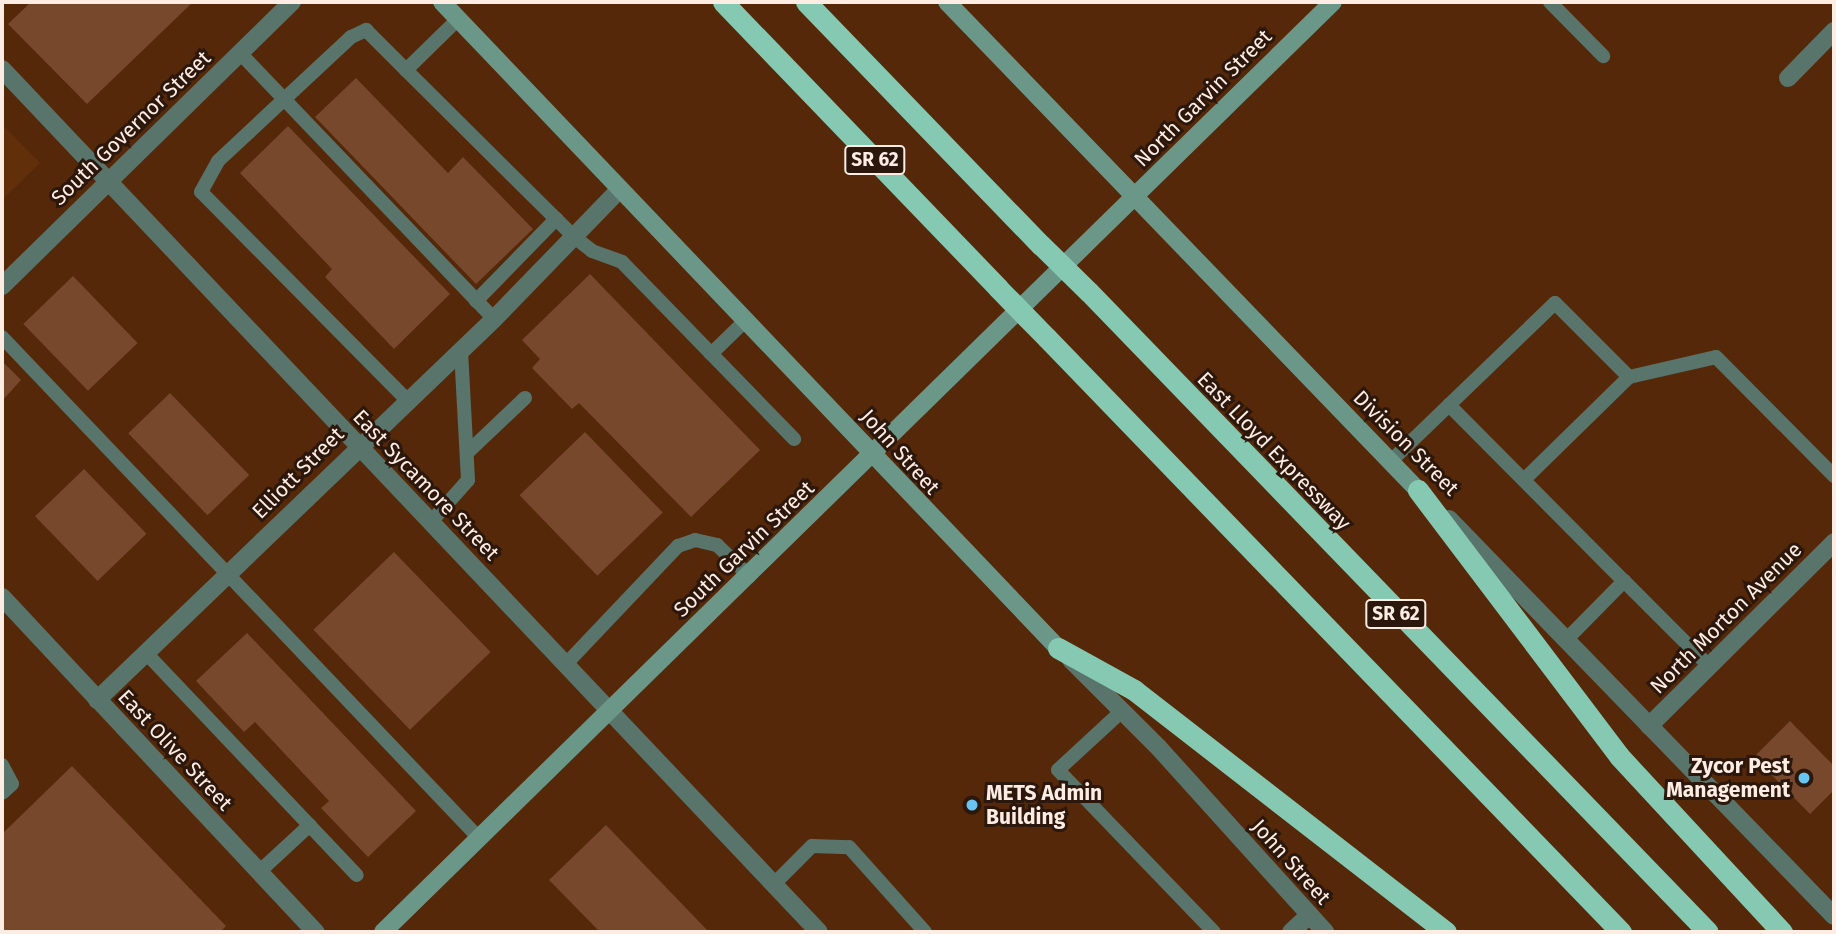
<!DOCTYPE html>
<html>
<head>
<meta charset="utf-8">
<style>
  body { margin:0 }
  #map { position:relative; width:1836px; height:934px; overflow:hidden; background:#542809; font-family:"Fira Sans",sans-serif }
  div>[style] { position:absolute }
  .built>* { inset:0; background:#612f09 }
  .building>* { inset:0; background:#77482b; transform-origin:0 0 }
  .service>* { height:14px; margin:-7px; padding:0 7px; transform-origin:7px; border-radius:7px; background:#59746b }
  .minor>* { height:18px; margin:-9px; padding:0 9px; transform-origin:9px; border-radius:9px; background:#59746b }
  .tertiary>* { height:18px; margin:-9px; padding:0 9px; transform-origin:9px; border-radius:9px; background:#59746b }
  .secondary>* { height:18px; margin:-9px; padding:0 9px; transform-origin:9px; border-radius:9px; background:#6b9788 }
  .motorway>* { height:21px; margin:-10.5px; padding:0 10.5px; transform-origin:10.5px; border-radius:10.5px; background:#85c9b3 }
  .motorway-bridge>* { height:21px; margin:-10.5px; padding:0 10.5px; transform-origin:10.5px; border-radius:10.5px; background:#85c9b3 }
  .dots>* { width:19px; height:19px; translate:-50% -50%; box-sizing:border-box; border:4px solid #2b170b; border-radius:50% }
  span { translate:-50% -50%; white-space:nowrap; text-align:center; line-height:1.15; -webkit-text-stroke:6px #2b170b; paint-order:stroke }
  .shield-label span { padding:2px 5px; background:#2b170b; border:2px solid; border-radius:5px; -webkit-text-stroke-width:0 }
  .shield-label { font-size:19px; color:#ffede4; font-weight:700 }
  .street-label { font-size:21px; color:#ffede4 }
  .poi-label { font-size:21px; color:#ffede4; font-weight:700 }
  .right { translate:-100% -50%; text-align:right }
  .left { translate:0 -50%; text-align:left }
  .frame { position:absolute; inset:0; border:4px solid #ffede4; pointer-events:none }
</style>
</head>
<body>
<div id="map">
  <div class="built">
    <i style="clip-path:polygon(2px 124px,40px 163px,2px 200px)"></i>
  </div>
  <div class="building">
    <i style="clip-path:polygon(31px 2px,193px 2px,87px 104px,8px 24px)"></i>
    <i style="clip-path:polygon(356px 78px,448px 173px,463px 157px,533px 229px,476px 284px,315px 117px)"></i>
    <i style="clip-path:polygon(288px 126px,450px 294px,394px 349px,325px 277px,332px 269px,240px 173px)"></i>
    <i style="clip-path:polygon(590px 274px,760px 450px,691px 517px,579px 403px,572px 409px,532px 368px,540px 359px,522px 340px)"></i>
    <i style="left:73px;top:276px;width:93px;height:69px;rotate:46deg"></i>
    <i style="clip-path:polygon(2px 361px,21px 380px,2px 401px)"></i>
    <i style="left:170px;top:393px;width:114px;height:58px;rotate:46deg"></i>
    <i style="left:585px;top:432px;width:112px;height:91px;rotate:46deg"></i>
    <i style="left:84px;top:469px;width:90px;height:68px;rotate:46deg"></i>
    <i style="left:394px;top:552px;width:139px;height:112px;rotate:46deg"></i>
    <i style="clip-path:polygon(247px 633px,416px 811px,368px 857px,321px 808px,329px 801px,255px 722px,244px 732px,196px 681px)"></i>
    <i style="clip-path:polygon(1790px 721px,1834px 766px,1834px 790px,1810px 814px,1754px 757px)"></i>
    <i style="clip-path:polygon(72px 766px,226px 926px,220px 932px,2px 932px,2px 834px)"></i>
    <i style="clip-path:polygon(606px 825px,709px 932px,600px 932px,549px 880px)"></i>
  </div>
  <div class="service">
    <i style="left:1550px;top:2px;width:76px;rotate:45.5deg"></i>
    <i style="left:240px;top:53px;width:368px;rotate:46.3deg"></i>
    <i style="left:406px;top:70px;width:235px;rotate:44.8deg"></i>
    <i style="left:573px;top:236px;width:24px;rotate:38deg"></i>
    <i style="left:592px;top:251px;width:32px;rotate:20deg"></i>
    <i style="left:622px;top:262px;width:247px;rotate:45.8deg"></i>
    <i style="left:476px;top:301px;width:115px;rotate:-45.7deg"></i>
    <i style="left:2px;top:337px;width:692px;rotate:46.41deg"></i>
    <i style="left:711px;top:354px;width:47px;rotate:-44.1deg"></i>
    <i style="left:1629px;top:377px;width:89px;rotate:-12.9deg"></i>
    <i style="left:1716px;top:357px;width:168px;rotate:45.2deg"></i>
    <i style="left:406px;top:399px;width:291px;rotate:-134.7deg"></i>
    <i style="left:201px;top:192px;width:35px;rotate:-61deg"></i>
    <i style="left:218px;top:161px;width:182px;rotate:-43deg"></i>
    <i style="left:351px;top:37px;width:17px;rotate:-25deg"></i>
    <i style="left:366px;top:30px;width:57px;rotate:45deg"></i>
    <i style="left:406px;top:70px;width:73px;rotate:-44.4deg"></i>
    <i style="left:1449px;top:405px;width:147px;rotate:-43.9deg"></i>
    <i style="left:1555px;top:303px;width:105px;rotate:45deg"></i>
    <i style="left:1629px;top:377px;width:147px;rotate:135.6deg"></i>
    <i style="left:467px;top:453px;width:80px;rotate:-43.5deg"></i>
    <i style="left:1391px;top:461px;width:81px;rotate:-44deg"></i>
    <i style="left:1449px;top:405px;width:248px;rotate:45.2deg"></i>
    <i style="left:430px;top:523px;width:57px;rotate:-48.5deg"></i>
    <i style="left:468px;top:480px;width:131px;rotate:-93.1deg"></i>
    <i style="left:1566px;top:640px;width:83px;rotate:-45.5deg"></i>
    <i style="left:1624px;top:581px;width:120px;rotate:45deg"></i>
    <i style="left:146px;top:653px;width:306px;rotate:46.5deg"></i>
    <i style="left:566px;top:664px;width:163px;rotate:-46.5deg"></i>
    <i style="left:678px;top:546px;width:18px;rotate:-19deg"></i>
    <i style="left:695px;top:540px;width:23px;rotate:13deg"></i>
    <i style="left:717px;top:545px;width:45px;rotate:44.1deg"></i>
    <i style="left:1123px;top:710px;width:88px;rotate:137.3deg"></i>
    <i style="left:1058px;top:770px;width:225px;rotate:46.1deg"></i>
    <i style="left:2px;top:765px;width:21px;rotate:62deg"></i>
    <i style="left:12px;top:784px;width:13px;rotate:138deg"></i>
    <i style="left:259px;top:872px;width:69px;rotate:-42.7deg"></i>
    <i style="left:774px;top:884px;width:54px;rotate:-45deg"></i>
    <i style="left:812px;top:846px;width:37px;rotate:2deg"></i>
    <i style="left:849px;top:847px;width:114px;rotate:48.2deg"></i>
  </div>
  <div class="minor">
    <i style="left:2px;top:69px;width:1188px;rotate:46.57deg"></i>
    <i style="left:1788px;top:78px;width:66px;rotate:-45.6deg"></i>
    <i style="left:2px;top:597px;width:459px;rotate:46.9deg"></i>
    <i style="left:1071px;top:660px;width:124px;rotate:45deg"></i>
    <i style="left:1159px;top:748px;width:248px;rotate:47.9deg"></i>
    <i style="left:97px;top:700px;width:550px;rotate:-43.82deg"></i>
    <i style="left:494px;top:319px;width:180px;rotate:-45.9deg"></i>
    <i style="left:1649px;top:726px;width:261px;rotate:-44.8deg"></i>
    <i style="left:1291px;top:932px;width:23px;rotate:-43deg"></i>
  </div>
  <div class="tertiary">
    <i style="left:2px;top:286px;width:406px;rotate:-44.4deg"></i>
    <i style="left:1449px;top:519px;width:553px;rotate:45.88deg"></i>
  </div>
  <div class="secondary">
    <i style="left:442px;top:2px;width:893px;rotate:46.36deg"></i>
    <i style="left:947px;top:2px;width:678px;rotate:46.02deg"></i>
    <i style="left:383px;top:932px;width:1329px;rotate:-44.39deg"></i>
  </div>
  <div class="motorway">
    <i style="left:723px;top:2px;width:397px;rotate:46.1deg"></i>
    <i style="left:806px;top:2px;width:338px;rotate:46deg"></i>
    <i style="left:1089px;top:292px;width:890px;rotate:45.96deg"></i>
    <i style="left:1047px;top:338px;width:826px;rotate:45.98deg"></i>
    <i style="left:1418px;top:490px;width:333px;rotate:52.9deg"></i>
    <i style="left:1619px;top:756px;width:240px;rotate:47.2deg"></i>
    <i style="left:1058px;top:648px;width:87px;rotate:28.9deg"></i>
    <i style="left:1134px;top:690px;width:395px;rotate:37.8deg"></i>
  </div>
  <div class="motorway-bridge">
    <i style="left:1041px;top:245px;width:67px;rotate:44.4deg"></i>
    <i style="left:998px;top:288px;width:70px;rotate:45.6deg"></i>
  </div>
  <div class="dots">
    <i style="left:1804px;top:778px;background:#68c4f0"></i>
    <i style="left:972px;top:805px;background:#68c4f0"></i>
  </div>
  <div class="shield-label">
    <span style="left:875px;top:160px">SR 62</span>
    <span style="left:1396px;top:614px">SR 62</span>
  </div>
  <div class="street-label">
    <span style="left:1203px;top:98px;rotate:-45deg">North Garvin Street</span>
    <span style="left:131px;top:128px;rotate:-44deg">South Governor Street</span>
    <span style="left:1406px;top:443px;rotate:45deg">Division Street</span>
    <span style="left:1274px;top:451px;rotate:46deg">East Lloyd Expressway</span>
    <span style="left:900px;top:452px;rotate:48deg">John Street</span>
    <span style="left:298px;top:473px;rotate:-45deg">Elliott Street</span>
    <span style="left:426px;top:485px;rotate:46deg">East Sycamore Street</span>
    <span style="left:744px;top:549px;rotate:-44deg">South Garvin Street</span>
    <span style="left:1726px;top:618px;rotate:-45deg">North Morton Avenue</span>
    <span style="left:175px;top:750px;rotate:47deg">East Olive Street</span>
    <span style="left:1291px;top:862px;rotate:48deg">John Street</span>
  </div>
  <div class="poi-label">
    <span class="right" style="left:1790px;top:778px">Zycor Pest<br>Management</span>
    <span class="left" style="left:986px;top:805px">METS Admin<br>Building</span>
  </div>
  <div class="frame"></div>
</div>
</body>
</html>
